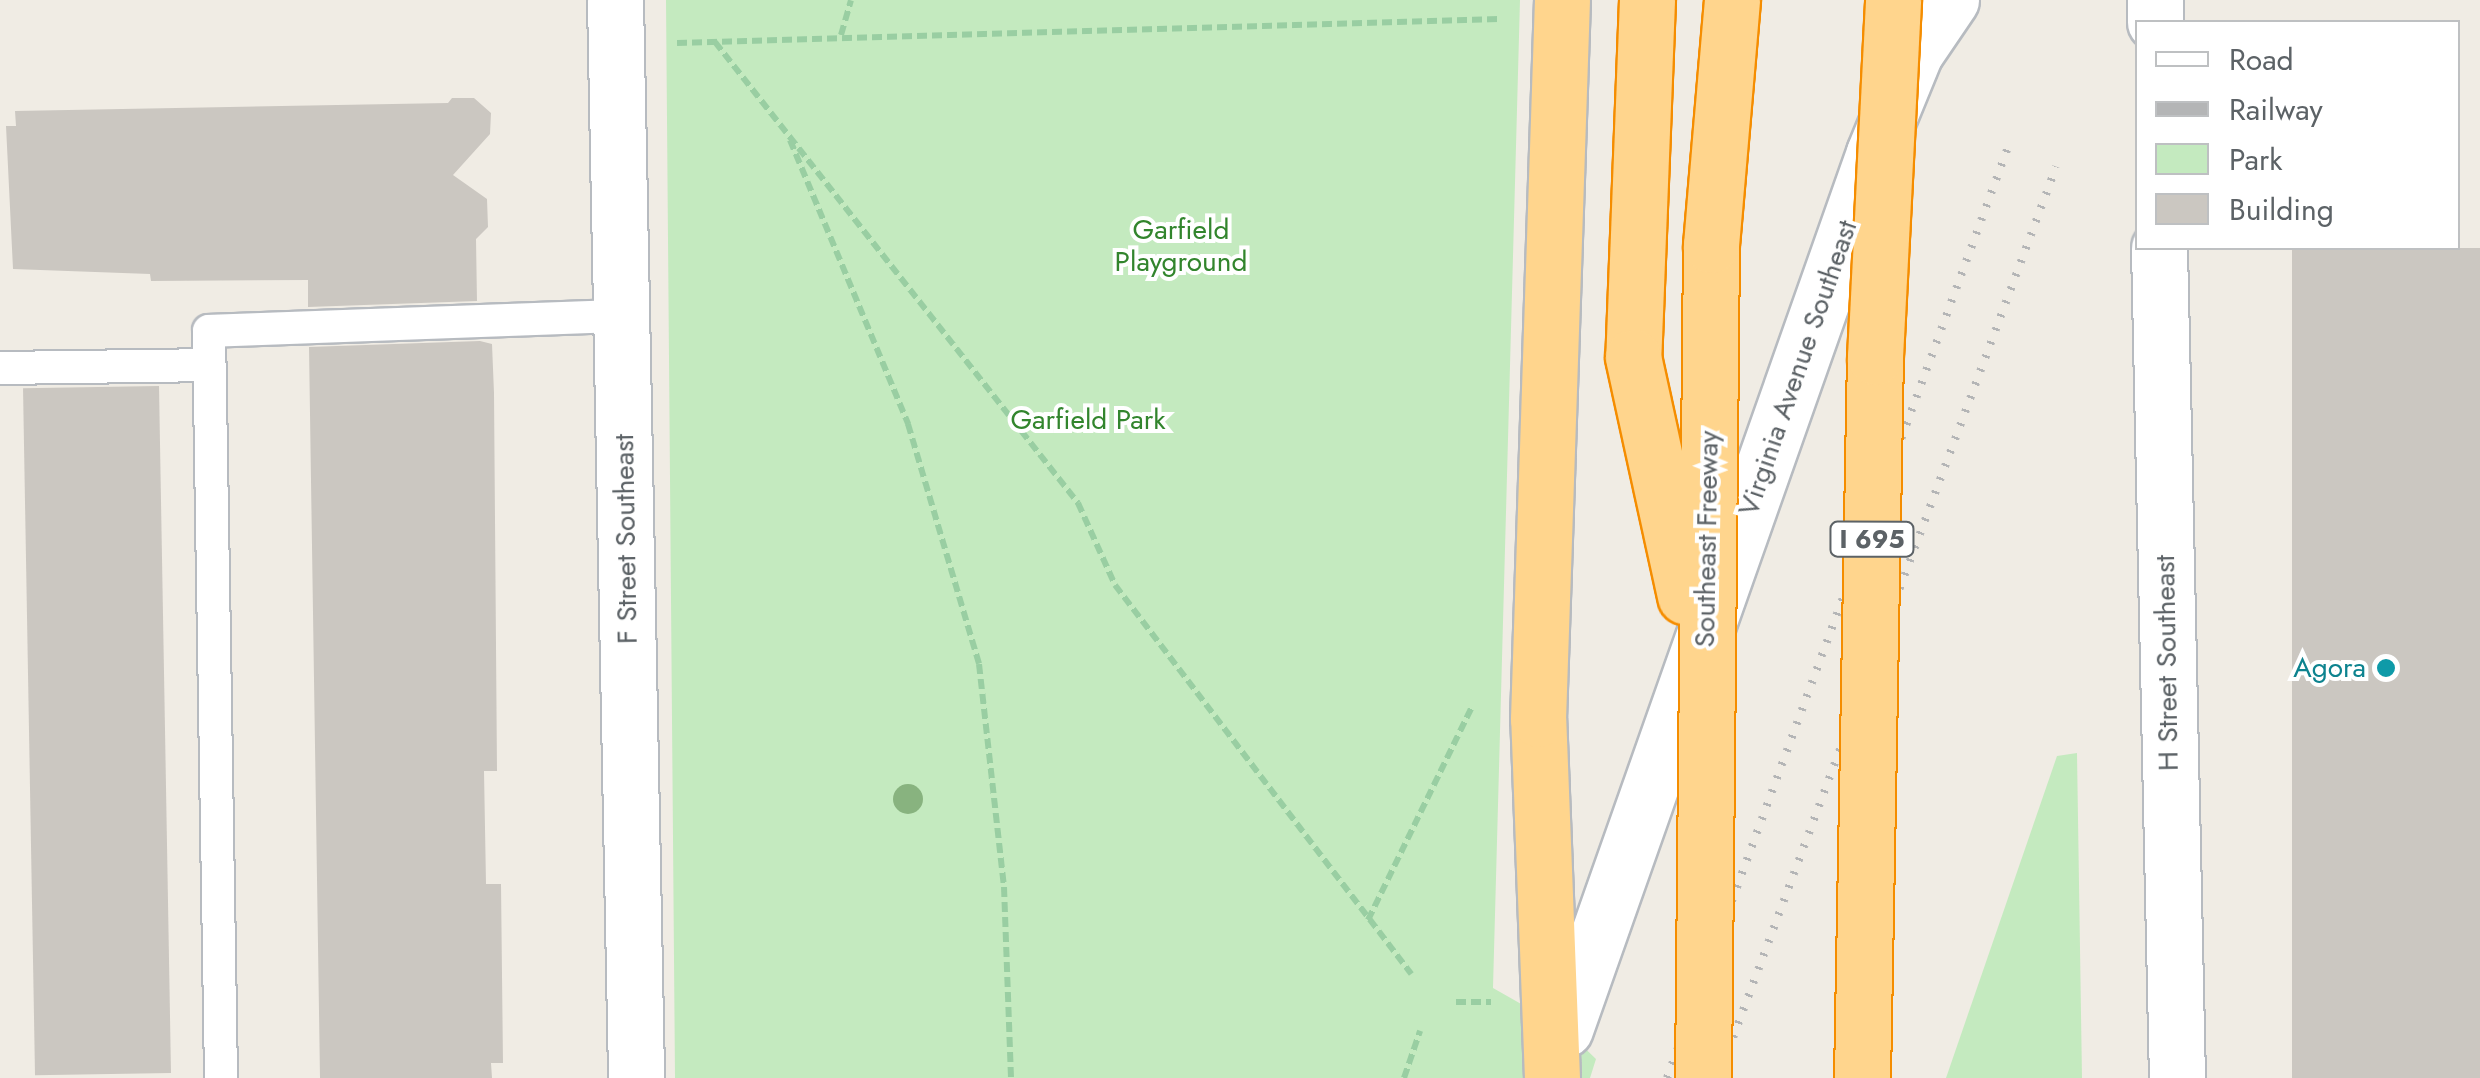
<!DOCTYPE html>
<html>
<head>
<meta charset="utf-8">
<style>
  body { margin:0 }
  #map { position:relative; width:2480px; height:1078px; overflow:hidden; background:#f0ece4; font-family:Jost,sans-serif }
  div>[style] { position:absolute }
  .green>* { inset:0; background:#c4eabf }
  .building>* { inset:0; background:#cbc7c1; transform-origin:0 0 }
  .path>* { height:6px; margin-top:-3px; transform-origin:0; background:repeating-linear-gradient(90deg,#99cea2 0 10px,transparent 0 15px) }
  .roads { filter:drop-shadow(2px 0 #b7bbc0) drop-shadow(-2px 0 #b7bbc0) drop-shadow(0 2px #b7bbc0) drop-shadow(0 -2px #b7bbc0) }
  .service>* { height:32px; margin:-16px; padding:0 16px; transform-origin:16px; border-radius:16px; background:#fff }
  .minor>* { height:55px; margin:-27.5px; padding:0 27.5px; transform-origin:27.5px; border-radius:27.5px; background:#fff }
  .motorway>* { height:55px; margin:-27.5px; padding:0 27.5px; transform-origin:27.5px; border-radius:27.5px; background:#ffd58d }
  .rail>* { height:8px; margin-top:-4px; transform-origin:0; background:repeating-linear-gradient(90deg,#b4b5b6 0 2.5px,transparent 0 14.5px) }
  .bridges { filter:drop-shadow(2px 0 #f58d00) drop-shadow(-2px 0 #f58d00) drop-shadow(0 2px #f58d00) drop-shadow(0 -2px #f58d00) }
  .motorway-bridge>* { height:55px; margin:-27.5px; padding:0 27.5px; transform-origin:27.5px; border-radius:27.5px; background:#ffd58d }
  .trees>* { width:30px; height:30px; margin:-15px; border-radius:50%; background:#88b37f }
  .dots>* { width:28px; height:28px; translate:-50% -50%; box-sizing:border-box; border:5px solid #fff; border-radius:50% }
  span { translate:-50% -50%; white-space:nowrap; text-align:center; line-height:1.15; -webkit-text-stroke:8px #fff; paint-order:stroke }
  .shield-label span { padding:2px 8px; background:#fff; border:2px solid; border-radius:8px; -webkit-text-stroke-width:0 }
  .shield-label { font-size:25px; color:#5c6266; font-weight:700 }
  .park-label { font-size:28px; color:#32852d }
  .street-label { font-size:28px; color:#5c6266 }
  .culture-label { font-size:28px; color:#0d838f }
  .right { translate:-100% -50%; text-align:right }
  .legend { position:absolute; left:2135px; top:20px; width:325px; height:230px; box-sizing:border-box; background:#fff; border:2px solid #bec0c2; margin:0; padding:12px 18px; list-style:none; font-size:30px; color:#5c6266 }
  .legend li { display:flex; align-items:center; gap:20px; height:50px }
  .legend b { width:50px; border:2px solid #bec0c2 }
</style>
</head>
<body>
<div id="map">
  <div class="green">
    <i style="clip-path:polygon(666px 0,1520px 0,1493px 988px,1565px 1029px,1596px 1059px,1590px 1078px,675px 1078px)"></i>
    <i style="clip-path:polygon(2077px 753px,2082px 1078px,1946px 1078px,2057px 756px)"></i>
  </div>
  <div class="building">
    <i style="clip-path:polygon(452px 98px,474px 98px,491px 113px,490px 134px,453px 175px,487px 199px,488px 227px,476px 239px,477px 301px,308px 307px,308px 280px,151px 281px,150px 274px,13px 269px,6px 126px,16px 126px,15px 111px,448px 103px)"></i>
    <i style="left:2292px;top:248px;width:188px;height:830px"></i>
    <i style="clip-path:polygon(480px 341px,492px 344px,494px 393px,497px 771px,484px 771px,486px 884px,501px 884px,503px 1063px,491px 1063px,492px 1078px,320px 1078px,309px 347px)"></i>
    <i style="left:159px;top:386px;width:687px;height:136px;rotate:89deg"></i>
  </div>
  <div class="path">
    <i style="left:841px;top:35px;width:36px;rotate:-74deg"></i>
    <i style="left:715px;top:42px;width:587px;rotate:51.78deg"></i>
    <i style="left:1078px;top:503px;width:90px;rotate:65.7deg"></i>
    <i style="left:1115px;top:585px;width:489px;rotate:52.7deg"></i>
    <i style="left:677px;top:43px;width:822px;rotate:-1.67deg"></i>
    <i style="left:790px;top:140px;width:308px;rotate:67.4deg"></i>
    <i style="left:908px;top:424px;width:250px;rotate:73.5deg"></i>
    <i style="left:979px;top:664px;width:224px;rotate:83.6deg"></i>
    <i style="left:1004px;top:887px;width:191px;rotate:87.9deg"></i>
    <i style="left:1368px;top:920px;width:239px;rotate:-64deg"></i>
    <i style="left:1456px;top:1002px;width:35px"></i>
    <i style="left:1404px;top:1078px;width:50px;rotate:-71.2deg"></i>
  </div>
  <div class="roads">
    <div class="service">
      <i style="left:0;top:368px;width:209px;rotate:-0.8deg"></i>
      <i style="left:221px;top:1078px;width:747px;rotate:-90.92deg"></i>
      <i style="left:209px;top:331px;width:413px;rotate:-2.1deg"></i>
    </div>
    <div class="minor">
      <i style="left:615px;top:0;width:1078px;rotate:88.88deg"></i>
      <i style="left:2155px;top:0;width:22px;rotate:90deg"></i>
      <i style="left:2159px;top:248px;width:830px;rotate:88.76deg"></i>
      <i style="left:1565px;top:1029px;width:929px;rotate:-70.57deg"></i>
      <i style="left:1874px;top:153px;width:108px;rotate:-67.7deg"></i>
      <i style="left:1915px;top:53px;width:64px;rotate:-55.8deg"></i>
    </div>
    <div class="motorway">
      <i style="left:1552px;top:1078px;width:359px;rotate:-92.2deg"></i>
      <i style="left:1538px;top:719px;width:719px;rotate:-88.09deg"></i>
    </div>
  </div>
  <div class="rail">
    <i style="left:1667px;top:1078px;width:991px;rotate:-69.88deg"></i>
    <i style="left:1718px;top:1078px;width:972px;rotate:-69.64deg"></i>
  </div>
  <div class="bridges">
    <div class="motorway-bridge">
      <i style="left:1647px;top:0;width:357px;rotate:92.2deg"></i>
      <i style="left:1633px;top:357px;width:245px;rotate:77.7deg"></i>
      <i style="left:1703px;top:1078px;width:833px;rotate:-89.45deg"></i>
      <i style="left:1711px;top:245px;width:246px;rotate:-85.1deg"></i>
      <i style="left:1862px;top:1078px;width:721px;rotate:-88.97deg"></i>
      <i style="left:1875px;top:357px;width:357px;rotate:-87.1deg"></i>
    </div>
  </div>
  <div class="trees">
    <i style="left:908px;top:799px"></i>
  </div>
  <div class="dots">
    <i style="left:2386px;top:668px;background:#0f9aa8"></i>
  </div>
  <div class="shield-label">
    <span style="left:1872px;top:539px">I 695</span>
  </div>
  <div class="park-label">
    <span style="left:1181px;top:246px">Garfield<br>Playground</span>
    <span style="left:1088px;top:420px">Garfield Park</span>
  </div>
  <div class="street-label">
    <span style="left:1798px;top:368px;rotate:-71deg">Virginia Avenue Southeast</span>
    <span style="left:626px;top:539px;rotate:-91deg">F Street Southeast</span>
    <span style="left:1707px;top:539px;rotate:-89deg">Southeast Freeway</span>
    <span style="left:2167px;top:663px;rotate:-91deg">H Street Southeast</span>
  </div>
  <div class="culture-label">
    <span class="right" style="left:2366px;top:668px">Agora</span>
  </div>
  <ul class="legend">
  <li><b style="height:12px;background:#fff"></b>Road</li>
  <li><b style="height:12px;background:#b4b5b6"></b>Railway</li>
  <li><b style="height:28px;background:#c4eabf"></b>Park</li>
  <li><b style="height:28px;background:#cbc7c1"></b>Building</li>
  </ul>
</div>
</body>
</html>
